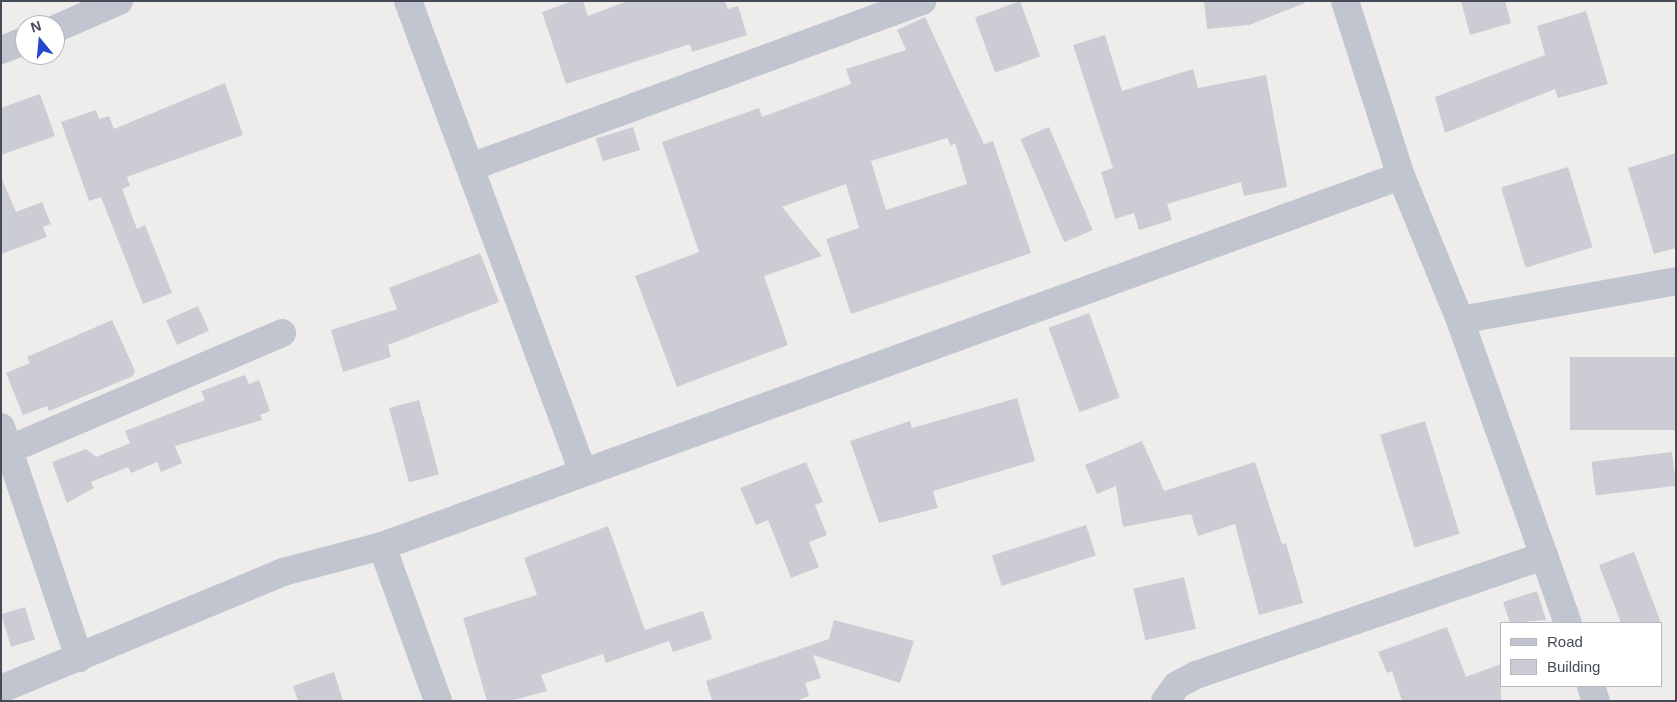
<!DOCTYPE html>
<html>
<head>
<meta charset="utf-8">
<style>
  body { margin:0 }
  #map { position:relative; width:1677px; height:702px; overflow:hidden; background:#efedec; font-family:Helvetica,sans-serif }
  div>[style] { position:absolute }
  .building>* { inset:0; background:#cccdd4; transform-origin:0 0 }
  .minor>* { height:28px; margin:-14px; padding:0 14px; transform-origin:14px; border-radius:14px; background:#c0c5d0 }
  span { translate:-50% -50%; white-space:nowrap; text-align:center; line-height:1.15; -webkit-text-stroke:4px #fff; paint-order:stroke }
  .frame { position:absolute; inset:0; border:2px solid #464b58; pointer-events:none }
  .legend { position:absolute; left:1500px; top:622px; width:162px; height:65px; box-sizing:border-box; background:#fff; border:1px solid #b5b7bc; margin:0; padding:6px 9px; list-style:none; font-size:15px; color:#464b58 }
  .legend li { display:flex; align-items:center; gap:10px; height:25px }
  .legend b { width:25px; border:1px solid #b5b7bc }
  .north { position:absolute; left:15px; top:15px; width:50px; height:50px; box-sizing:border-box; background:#fff; border:1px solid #b5b7bc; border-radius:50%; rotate:343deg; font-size:14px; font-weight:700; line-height:20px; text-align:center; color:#464b58 }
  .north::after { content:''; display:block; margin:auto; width:18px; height:22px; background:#2847cd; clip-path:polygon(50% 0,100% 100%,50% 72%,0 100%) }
</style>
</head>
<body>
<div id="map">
  <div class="building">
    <i style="clip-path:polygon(573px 1px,583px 1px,588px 16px,627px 1px,725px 1px,728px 9px,738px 6px,747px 35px,692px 52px,690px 44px,566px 84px,542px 12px)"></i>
    <i style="left:1020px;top:1px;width:59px;height:48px;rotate:70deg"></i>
    <i style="clip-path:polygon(1204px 1px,1305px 1px,1305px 3px,1249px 25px,1207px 29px)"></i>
    <i style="clip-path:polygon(1461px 1px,1505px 1px,1511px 23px,1470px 35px)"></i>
    <i style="clip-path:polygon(1586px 11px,1608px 84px,1558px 98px,1555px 89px,1445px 133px,1435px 97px,1545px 55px,1537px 26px)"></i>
    <i style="clip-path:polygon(evenodd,925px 17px,984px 144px,993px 141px,1031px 253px,851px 314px,826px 239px,859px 228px,846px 184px,782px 207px,822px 256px,764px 276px,788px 345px,677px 387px,635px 276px,699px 252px,662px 142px,759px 108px,762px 117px,851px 84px,846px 69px,906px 50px,897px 30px,925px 17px,947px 138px,951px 146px,955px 143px,967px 184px,886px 210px,871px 161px,947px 138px)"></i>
    <i style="clip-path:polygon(1105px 35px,1122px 91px,1193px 69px,1198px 88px,1266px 75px,1287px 187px,1244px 196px,1241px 182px,1167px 204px,1172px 220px,1139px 230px,1134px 213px,1115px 219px,1101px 172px,1113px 168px,1073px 45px)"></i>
    <i style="clip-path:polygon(225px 83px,243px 135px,127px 177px,130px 186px,122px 189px,137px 229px,145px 225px,172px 293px,143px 304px,101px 197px,89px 201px,61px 122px,96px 110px,99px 119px,109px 116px,114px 129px)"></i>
    <i style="clip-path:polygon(40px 94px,55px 136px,1px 155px,1px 108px)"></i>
    <i style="left:633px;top:127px;width:24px;height:39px;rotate:73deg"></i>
    <i style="left:1049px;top:127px;width:112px;height:31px;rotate:67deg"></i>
    <i style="clip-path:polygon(1676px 153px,1676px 248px,1654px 254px,1628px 168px)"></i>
    <i style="left:1568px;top:167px;width:84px;height:70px;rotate:73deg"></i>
    <i style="clip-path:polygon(1px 177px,16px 212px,42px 202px,51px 224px,43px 227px,47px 237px,1px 254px)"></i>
    <i style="clip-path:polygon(480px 253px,499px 302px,388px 345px,391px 357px,343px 372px,331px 330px,397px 309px,389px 288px)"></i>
    <i style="left:198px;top:306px;width:27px;height:35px;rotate:66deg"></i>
    <i style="left:1089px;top:313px;width:90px;height:43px;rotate:70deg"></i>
    <i style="clip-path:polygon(112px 320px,135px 371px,133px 376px,49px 411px,47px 406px,23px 415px,6px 373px,30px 363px,27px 357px)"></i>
    <i style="left:1676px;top:357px;width:73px;height:106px;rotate:90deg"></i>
    <i style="clip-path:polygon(245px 375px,249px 384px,259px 380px,270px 411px,260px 415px,262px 420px,175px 446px,182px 463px,161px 472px,157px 462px,131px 473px,128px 467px,91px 482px,94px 488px,67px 503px,52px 462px,86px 449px,96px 457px,130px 443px,125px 431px,205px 400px,201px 391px)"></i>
    <i style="clip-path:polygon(1017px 398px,1035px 461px,933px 491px,938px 508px,879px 523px,850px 441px,910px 421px,912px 428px)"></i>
    <i style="left:419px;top:400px;width:77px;height:31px;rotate:75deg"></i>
    <i style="left:1425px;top:421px;width:118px;height:47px;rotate:73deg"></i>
    <i style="clip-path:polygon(1142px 441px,1164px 491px,1255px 462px,1282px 544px,1286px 543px,1303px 603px,1259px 615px,1235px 524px,1198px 536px,1191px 514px,1123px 527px,1116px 486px,1097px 494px,1085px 465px)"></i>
    <i style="left:1672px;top:452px;width:34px;height:81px;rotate:83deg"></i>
    <i style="clip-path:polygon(806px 462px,823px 502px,815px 505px,827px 535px,809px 542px,819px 567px,791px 578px,768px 520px,756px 525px,740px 488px)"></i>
    <i style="left:1086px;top:525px;width:32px;height:99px;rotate:72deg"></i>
    <i style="clip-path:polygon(608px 526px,645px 630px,703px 611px,712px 639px,673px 652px,669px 641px,606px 663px,603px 654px,541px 675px,547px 691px,510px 701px,487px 701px,463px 618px,537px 595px,524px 558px)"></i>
    <i style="clip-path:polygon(1634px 552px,1661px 623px,1621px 623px,1599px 565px)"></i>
    <i style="left:1184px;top:577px;width:53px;height:52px;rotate:77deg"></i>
    <i style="clip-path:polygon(1537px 591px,1546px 620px,1510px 623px,1503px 602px)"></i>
    <i style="left:25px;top:607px;width:34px;height:25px;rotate:73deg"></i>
    <i style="clip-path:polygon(834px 620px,914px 641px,900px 683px,813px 655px,821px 678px,805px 683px,809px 696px,796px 701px,712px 701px,706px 681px,829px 639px)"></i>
    <i style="clip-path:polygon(1447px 627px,1466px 677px,1501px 664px,1501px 701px,1402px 701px,1392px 671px,1387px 673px,1378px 652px)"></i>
    <i style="clip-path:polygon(334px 672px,343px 701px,298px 701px,293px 686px)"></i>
  </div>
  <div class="minor">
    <i style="left:408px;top:1px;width:502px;rotate:69.62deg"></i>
    <i style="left:1345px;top:1px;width:184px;rotate:72.3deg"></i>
    <i style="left:1401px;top:176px;width:156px;rotate:67.7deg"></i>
    <i style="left:1460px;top:320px;width:322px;rotate:70.4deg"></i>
    <i style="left:55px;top:29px;width:70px;rotate:-23.6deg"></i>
    <i style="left:1px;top:50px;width:26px;rotate:-21deg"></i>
    <i style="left:471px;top:167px;width:481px;rotate:-20.2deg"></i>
    <i style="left:1460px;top:320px;width:219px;rotate:-10.2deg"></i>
    <i style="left:1px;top:427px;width:244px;rotate:71.3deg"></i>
    <i style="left:8px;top:450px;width:298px;rotate:-23.1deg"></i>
    <i style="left:382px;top:546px;width:165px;rotate:70.1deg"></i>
    <i style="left:1591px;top:686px;width:16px;rotate:72deg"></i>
    <i style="left:1px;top:689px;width:305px;rotate:-22.5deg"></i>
    <i style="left:283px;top:572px;width:102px;rotate:-14.7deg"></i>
    <i style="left:382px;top:546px;width:1084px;rotate:-19.96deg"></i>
    <i style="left:1165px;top:701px;width:20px;rotate:-53deg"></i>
    <i style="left:1177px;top:685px;width:21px;rotate:-28deg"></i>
    <i style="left:1196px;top:675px;width:368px;rotate:-18.9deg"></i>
  </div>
  <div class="frame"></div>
  <ul class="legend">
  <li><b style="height:6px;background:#c0c5d0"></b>Road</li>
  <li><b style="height:14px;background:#cccdd4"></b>Building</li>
  </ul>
  <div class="north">N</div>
</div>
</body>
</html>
